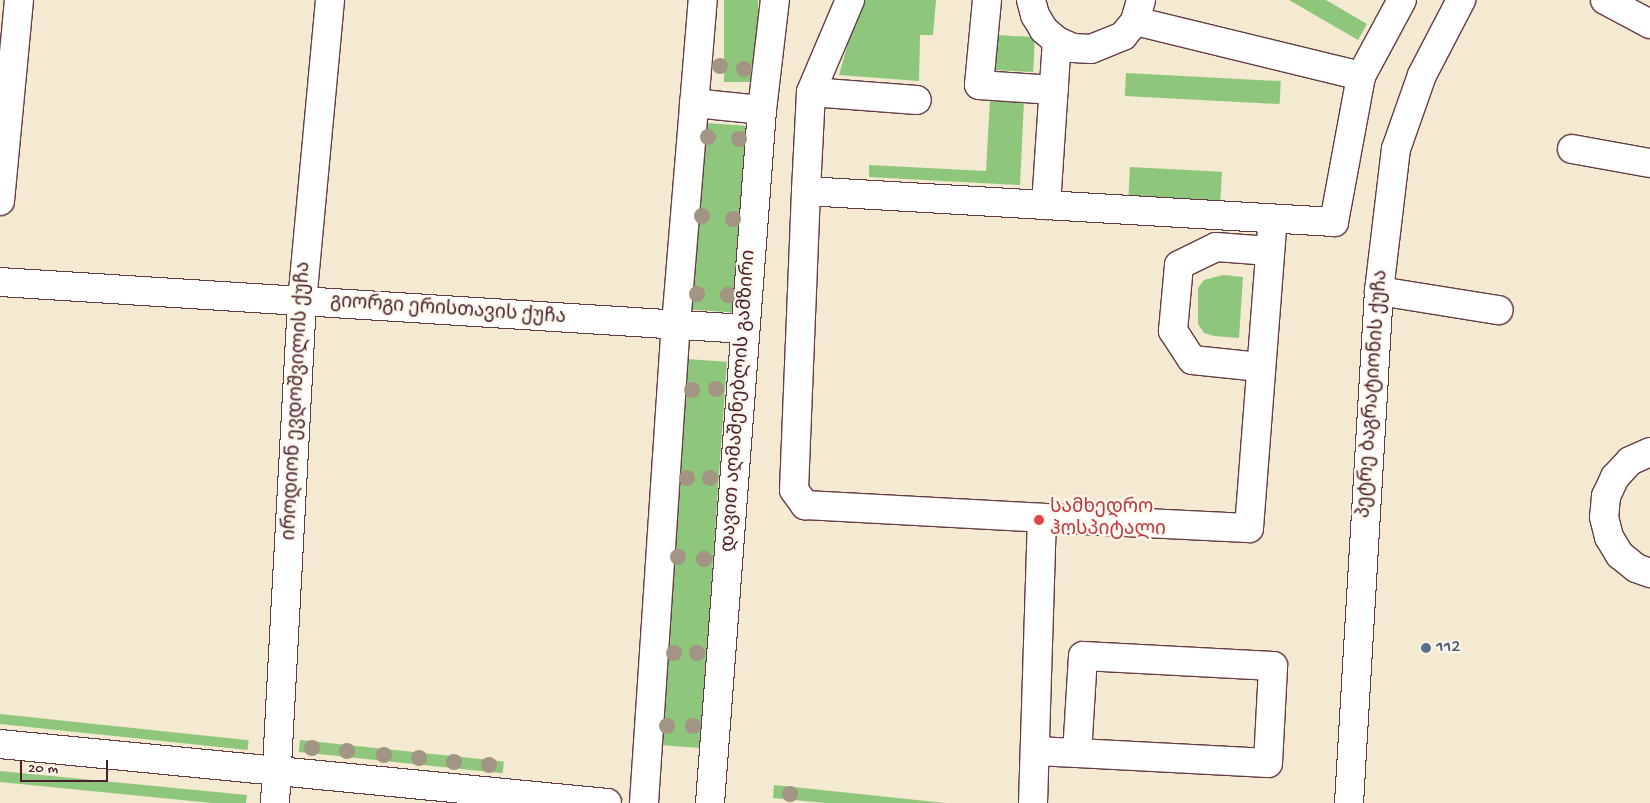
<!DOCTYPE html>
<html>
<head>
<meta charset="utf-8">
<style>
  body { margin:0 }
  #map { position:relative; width:1650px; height:803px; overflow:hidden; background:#f4e9d1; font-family:"Gochi Hand","Noto Sans Georgian",sans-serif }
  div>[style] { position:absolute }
  .green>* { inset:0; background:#8ec77b; transform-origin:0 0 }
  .roads { filter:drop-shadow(1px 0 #643d44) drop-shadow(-1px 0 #643d44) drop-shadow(0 1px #643d44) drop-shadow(0 -1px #643d44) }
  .minor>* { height:28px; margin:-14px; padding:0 14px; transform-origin:14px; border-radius:14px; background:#fff }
  .trees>* { width:16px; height:16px; margin:-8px; border-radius:50%; background:#a29583 }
  .dots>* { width:14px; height:14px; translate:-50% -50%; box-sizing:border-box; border:2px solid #fbf7ec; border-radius:50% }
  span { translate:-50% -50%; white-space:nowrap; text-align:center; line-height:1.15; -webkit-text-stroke:4.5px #fbf7ec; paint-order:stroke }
  .street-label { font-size:19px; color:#4a1f2b }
  .health-label { font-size:19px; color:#be3a42 }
  .left { translate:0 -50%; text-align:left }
  .service-label { font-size:19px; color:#4e5e75 }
  .scale { position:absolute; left:20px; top:760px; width:88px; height:22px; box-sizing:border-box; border:2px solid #4a1f2b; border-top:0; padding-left:6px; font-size:15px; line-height:18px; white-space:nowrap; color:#4a1f2b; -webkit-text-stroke:4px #fbf7ec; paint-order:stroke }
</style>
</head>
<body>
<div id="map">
  <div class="green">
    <i style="left:724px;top:0;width:34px;height:82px"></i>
    <i style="clip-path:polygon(860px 0,936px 0,933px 35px,920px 35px,919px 81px,839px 75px)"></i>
    <i style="clip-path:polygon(1289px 0,1326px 0,1367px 24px,1358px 40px)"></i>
    <i style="left:995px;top:35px;width:40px;height:35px;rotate:3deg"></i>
    <i style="left:1126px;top:73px;width:155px;height:23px;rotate:3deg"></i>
    <i style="clip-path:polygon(990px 100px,1024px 101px,1020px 185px,869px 177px,869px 165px,986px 171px)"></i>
    <i style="left:705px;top:123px;width:41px;height:187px;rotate:4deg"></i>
    <i style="left:1130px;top:167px;width:92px;height:29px;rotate:3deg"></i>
    <i style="clip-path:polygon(1223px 275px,1243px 277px,1239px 338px,1214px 336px,1204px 333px,1198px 324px,1198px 288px,1204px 280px)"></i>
    <i style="left:686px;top:359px;width:41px;height:387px;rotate:4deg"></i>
    <i style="left:0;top:714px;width:250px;height:10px;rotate:6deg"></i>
    <i style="left:300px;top:740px;width:205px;height:12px;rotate:6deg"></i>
    <i style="clip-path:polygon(0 771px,247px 795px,246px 803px,212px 803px,0 782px)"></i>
    <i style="clip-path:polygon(774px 785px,945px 803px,826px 803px,773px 798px)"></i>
  </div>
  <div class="roads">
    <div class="minor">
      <i style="left:850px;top:0;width:100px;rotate:113deg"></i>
      <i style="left:811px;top:92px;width:99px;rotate:92.9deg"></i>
      <i style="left:806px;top:191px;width:529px;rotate:3.36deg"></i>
      <i style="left:1334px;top:222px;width:148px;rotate:-79.5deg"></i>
      <i style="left:987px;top:0;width:85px;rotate:95.4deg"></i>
      <i style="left:979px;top:85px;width:75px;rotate:3.8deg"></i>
      <i style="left:1031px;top:0;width:16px;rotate:75deg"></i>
      <i style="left:1035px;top:15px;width:17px;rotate:59deg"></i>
      <i style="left:1044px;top:30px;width:17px;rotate:40deg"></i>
      <i style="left:1057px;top:41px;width:17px;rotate:24deg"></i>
      <i style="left:1073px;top:48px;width:18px;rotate:3deg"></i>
      <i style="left:1091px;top:49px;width:35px;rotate:-22deg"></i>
      <i style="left:1123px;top:36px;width:19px;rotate:-51deg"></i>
      <i style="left:1135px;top:21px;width:22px;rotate:-74deg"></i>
      <i style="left:1605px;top:0;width:51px;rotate:28.1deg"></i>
      <i style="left:1135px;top:21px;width:233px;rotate:13.7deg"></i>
      <i style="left:1361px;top:76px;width:86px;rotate:-61.7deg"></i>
      <i style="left:811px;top:92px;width:106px;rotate:4.3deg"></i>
      <i style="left:694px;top:103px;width:68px;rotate:5.9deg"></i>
      <i style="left:1572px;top:149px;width:79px;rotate:10.2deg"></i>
      <i style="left:806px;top:191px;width:299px;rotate:92.3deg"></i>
      <i style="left:794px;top:490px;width:19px;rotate:54deg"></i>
      <i style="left:805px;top:505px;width:237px;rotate:3.1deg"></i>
      <i style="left:0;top:201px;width:202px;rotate:-84.6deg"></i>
      <i style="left:1046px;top:205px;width:164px;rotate:-86.2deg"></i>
      <i style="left:0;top:282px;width:746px;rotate:3.61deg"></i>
      <i style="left:1379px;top:291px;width:121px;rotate:9.1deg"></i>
      <i style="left:1260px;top:367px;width:68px;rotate:-174.1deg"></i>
      <i style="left:1192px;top:360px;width:35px;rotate:-123deg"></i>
      <i style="left:1173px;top:331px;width:66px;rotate:-84.8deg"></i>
      <i style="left:1179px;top:265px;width:41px;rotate:-25.9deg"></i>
      <i style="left:1216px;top:247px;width:54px;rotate:4.2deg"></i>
      <i style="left:1650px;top:452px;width:22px;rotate:156deg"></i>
      <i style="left:1630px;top:461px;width:22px;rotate:133deg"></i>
      <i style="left:1615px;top:477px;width:21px;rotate:115deg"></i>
      <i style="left:1606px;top:496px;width:21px;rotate:95deg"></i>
      <i style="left:1604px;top:517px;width:21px;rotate:76deg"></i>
      <i style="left:1609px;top:537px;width:21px;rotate:59deg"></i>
      <i style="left:1620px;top:555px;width:21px;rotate:39deg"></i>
      <i style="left:1636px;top:568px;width:15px;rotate:20deg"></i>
      <i style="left:0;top:744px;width:610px;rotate:5.55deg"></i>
      <i style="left:1035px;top:751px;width:42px;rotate:2.7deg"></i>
      <i style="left:1077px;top:753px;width:191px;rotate:3deg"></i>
      <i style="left:1268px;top:763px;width:97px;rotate:-87deg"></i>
      <i style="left:1273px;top:666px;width:190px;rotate:-177deg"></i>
      <i style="left:1083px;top:656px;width:97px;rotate:93.5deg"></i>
      <i style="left:275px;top:803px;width:502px;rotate:-86.92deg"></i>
      <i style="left:302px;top:302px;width:303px;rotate:-84.7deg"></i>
      <i style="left:644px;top:803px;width:479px;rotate:-86.2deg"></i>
      <i style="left:676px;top:325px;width:326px;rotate:-85.3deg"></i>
      <i style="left:710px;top:803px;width:695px;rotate:-85.71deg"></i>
      <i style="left:762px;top:110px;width:111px;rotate:-83.3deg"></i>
      <i style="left:1033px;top:803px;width:285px;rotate:-88.2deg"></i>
      <i style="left:1042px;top:518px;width:207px;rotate:2.8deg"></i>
      <i style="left:1249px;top:528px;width:310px;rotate:-85.6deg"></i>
      <i style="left:1349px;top:803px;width:513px;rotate:-86.65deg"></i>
      <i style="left:1379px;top:291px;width:143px;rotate:-83.2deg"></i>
      <i style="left:1396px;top:149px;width:78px;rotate:-70.6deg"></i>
      <i style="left:1422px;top:75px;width:85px;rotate:-62.5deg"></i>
    </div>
  </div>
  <div class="trees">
    <i style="left:720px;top:66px"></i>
    <i style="left:744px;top:69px"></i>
    <i style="left:708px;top:137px"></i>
    <i style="left:739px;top:139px"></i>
    <i style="left:702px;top:216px"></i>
    <i style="left:733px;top:219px"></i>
    <i style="left:697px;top:294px"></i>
    <i style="left:728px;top:295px"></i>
    <i style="left:716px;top:389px"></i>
    <i style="left:692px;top:390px"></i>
    <i style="left:687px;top:478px"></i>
    <i style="left:710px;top:478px"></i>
    <i style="left:678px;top:557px"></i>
    <i style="left:704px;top:559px"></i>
    <i style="left:674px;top:653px"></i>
    <i style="left:697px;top:653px"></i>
    <i style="left:667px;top:726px"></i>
    <i style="left:693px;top:726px"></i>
    <i style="left:312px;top:748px"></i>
    <i style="left:347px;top:751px"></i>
    <i style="left:384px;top:755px"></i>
    <i style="left:419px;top:758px"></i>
    <i style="left:454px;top:762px"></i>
    <i style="left:489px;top:765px"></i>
    <i style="left:790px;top:794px"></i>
  </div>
  <div class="dots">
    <i style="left:1039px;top:520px;background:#e0444e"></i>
    <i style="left:1426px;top:648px;background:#5c6f8a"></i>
  </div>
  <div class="street-label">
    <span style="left:448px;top:311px;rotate:4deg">გიორგი ერისთავის ქუჩა</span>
    <span style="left:1374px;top:394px;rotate:-86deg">პეტრე ბაგრატიონის ქუჩა</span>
    <span style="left:298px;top:401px;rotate:-87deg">იროდიონ ევდოშვილის ქუჩა</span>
    <span style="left:740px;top:401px;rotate:-86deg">დავით აღმაშენებლის გამზირი</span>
  </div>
  <div class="health-label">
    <span class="left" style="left:1050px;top:520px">სამხედრო<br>ჰოსპიტალი</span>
  </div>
  <div class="service-label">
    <span class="left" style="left:1436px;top:648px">112</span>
  </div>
  <div class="scale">20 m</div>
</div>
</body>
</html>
